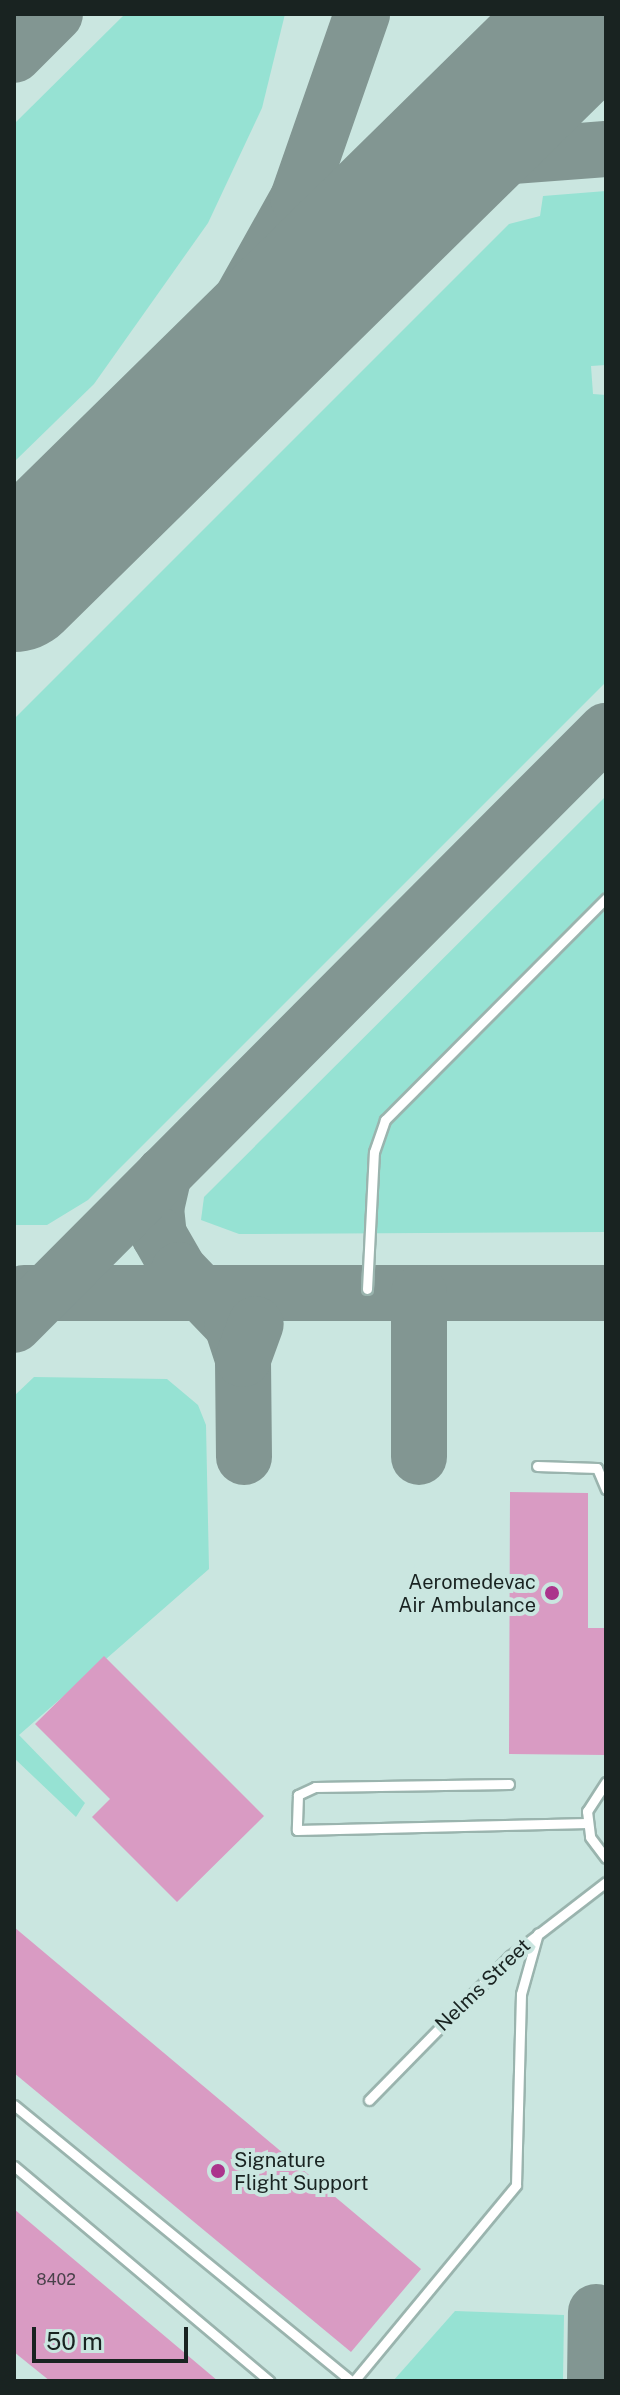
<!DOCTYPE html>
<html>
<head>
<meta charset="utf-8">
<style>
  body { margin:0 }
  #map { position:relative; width:620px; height:2395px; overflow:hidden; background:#cae6e0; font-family:"Public Sans",sans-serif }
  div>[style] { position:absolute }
  .green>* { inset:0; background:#96e2d3 }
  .taxiway>* { height:56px; margin:-28px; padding:0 28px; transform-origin:28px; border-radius:28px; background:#829692 }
  .runway>* { height:140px; margin:-70px; padding:0 70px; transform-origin:70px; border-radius:70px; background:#829692 }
  .building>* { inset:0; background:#d99bc3 }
  .roads { filter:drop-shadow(2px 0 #9ab4ae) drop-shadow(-2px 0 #9ab4ae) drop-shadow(0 2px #9ab4ae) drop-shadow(0 -2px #9ab4ae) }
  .service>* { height:9px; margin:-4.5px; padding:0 4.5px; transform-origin:4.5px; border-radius:4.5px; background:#fff }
  .dots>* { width:22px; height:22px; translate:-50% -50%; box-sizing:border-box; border:4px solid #cae6e0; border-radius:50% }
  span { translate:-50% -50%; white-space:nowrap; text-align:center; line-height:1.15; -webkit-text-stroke:8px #cae6e0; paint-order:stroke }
  .number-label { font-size:16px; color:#49414a }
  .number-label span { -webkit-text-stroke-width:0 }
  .poi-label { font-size:20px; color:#192321 }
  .right { translate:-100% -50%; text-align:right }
  .left { translate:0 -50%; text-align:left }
  .street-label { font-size:20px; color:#192321 }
  .frame { position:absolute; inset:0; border:16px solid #192321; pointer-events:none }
  .scale { position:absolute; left:32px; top:2327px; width:156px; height:36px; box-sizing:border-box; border:4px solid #192321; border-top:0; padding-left:10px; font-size:24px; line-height:28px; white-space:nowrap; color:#192321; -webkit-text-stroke:6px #cae6e0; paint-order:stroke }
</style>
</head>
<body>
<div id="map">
  <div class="green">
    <i style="clip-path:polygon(125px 14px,285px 14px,262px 108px,208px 223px,94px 384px,14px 462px,14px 124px)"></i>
    <i style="clip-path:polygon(606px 191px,606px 365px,591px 366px,593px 394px,606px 395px,606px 682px,88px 1200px,47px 1225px,14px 1225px,14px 719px,509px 224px,540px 216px,543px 196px)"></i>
    <i style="clip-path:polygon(606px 796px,606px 1232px,239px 1234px,201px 1220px,204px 1197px)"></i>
    <i style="clip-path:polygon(34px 1377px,167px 1379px,198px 1405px,206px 1425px,209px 1569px,19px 1735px,85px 1803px,76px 1817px,14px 1758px,14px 1396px)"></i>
    <i style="clip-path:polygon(455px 2311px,564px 2315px,563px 2381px,393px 2381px)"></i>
  </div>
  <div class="taxiway">
    <i style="left:14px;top:55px;width:58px;rotate:-45deg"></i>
    <i style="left:402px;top:206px;width:99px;rotate:-28.9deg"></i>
    <i style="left:489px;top:158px;width:117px;rotate:-4.4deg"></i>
    <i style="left:88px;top:507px;width:237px;rotate:-52.9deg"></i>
    <i style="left:231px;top:318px;width:137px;rotate:-60.8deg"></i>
    <i style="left:298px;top:198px;width:195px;rotate:-70.8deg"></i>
    <i style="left:164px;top:1174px;width:35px;rotate:103deg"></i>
    <i style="left:156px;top:1208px;width:27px;rotate:84deg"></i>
    <i style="left:159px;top:1235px;width:40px;rotate:60.3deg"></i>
    <i style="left:179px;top:1270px;width:76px;rotate:46.1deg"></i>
    <i style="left:232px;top:1325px;width:36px;rotate:72deg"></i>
    <i style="left:24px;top:1293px;width:582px"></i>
    <i style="left:419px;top:1293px;width:164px;rotate:90deg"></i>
    <i style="left:14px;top:1325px;width:839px;rotate:-45.1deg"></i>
    <i style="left:244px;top:1457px;width:98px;rotate:-90.6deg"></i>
    <i style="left:243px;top:1359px;width:37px;rotate:-70deg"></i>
    <i style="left:595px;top:2381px;width:69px;rotate:-89.2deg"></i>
  </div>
  <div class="runway">
    <i style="left:14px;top:582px;width:810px;rotate:-44.5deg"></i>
  </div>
  <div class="building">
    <i style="clip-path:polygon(510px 1492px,588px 1493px,588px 1628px,606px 1628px,606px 1755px,509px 1754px)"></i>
    <i style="clip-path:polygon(104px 1656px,264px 1816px,177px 1902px,92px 1817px,110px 1799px,35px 1724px)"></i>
    <i style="clip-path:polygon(14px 1927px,421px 2269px,351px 2352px,14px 2073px)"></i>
    <i style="clip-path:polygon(14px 2209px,218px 2381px,50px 2381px,14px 2352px)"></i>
  </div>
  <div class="roads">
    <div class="service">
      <i style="left:367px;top:1289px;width:137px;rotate:-87.1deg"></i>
      <i style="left:374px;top:1152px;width:34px;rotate:-71deg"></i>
      <i style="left:385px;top:1120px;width:313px;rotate:-45.1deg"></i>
      <i style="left:537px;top:1466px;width:60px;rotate:1.9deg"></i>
      <i style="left:597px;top:1468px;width:23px;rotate:67deg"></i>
      <i style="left:606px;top:1782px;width:35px;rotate:123deg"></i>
      <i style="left:587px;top:1811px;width:26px;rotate:83deg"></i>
      <i style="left:590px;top:1837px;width:26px;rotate:53deg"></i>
      <i style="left:509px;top:1784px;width:194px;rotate:179.1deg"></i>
      <i style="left:315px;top:1787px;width:19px;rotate:155deg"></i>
      <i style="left:298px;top:1795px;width:35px;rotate:92deg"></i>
      <i style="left:297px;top:1830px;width:291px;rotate:-1.4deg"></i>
      <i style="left:369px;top:2100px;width:202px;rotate:-45.6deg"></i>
      <i style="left:510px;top:1956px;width:121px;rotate:-37.6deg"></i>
      <i style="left:14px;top:2105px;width:436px;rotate:39.3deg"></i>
      <i style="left:14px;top:2166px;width:334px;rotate:40.1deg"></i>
      <i style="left:354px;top:2381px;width:254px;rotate:-50.4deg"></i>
      <i style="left:516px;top:2185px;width:191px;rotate:-88.5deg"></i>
      <i style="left:521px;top:1994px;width:63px;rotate:-74.4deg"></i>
    </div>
  </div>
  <div class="dots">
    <i style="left:552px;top:1593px;background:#ab348c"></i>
    <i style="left:218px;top:2171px;background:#ab348c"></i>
  </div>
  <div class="number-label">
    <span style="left:56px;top:2280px">8402</span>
  </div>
  <div class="poi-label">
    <span class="right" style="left:536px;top:1594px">Aeromedevac<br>Air Ambulance</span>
    <span class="left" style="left:234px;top:2172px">Signature<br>Flight Support</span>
  </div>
  <div class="street-label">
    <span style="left:483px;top:1985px;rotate:-44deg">Nelms Street</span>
  </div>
  <div class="frame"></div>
  <div class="scale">50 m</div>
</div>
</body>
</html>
